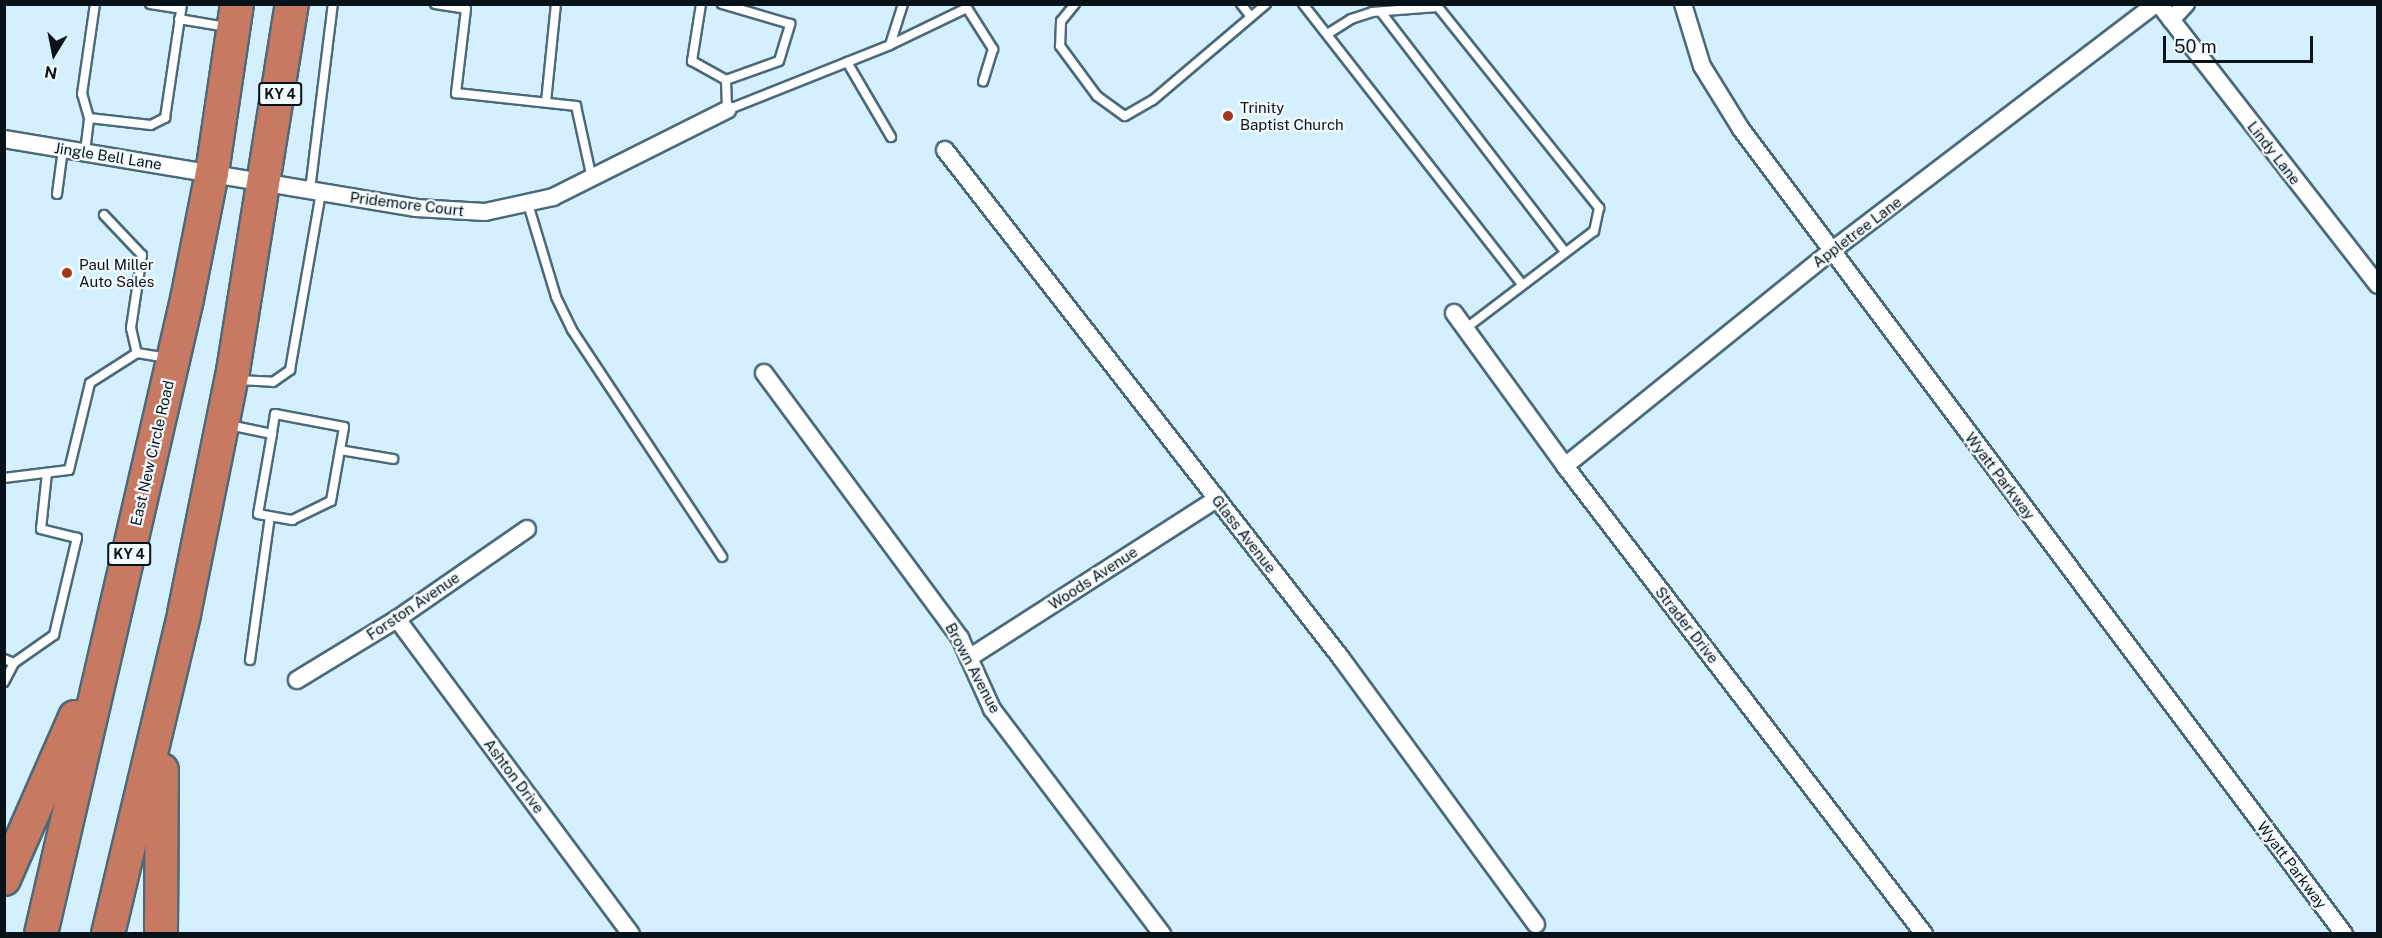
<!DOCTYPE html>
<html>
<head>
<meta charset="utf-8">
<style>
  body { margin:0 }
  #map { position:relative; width:2382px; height:938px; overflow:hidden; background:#d4effe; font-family:"Public Sans",sans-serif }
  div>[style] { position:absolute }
  .roads { filter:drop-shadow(2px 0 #4b6a79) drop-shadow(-2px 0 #4b6a79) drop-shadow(0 2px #4b6a79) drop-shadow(0 -2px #4b6a79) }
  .lane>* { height:8px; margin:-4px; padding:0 4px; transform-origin:4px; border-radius:4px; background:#fff }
  .street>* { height:16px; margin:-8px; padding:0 8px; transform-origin:8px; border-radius:8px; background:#fff }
  .highway>* { height:32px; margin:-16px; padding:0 16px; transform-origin:16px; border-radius:16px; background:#c87962 }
  .dots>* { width:16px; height:16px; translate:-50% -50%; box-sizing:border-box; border:3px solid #f2f9fd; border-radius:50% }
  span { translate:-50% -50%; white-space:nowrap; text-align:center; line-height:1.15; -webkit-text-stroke:4.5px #f2f9fd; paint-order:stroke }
  .shield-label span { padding:2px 4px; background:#f2f9fd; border:2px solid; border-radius:4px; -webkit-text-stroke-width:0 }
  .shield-label { font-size:14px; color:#071319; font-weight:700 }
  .poi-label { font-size:15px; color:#071319 }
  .left { translate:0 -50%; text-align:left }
  .street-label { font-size:15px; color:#071319 }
  .frame { position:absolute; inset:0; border:6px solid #071319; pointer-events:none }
  .north { position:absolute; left:24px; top:24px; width:60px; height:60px; -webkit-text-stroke:4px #f2f9fd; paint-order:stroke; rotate:190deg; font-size:16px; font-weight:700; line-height:24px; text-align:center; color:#071319 }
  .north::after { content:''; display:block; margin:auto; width:21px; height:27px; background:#071319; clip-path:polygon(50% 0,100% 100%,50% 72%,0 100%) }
  .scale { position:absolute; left:2163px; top:36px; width:150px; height:27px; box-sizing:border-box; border:3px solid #071319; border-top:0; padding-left:8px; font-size:18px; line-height:21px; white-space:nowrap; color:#071319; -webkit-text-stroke:4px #f2f9fd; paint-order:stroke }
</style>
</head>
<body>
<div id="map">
  <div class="roads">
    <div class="lane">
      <i style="left:150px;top:4px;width:31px;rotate:9deg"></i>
      <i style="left:435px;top:4px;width:31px;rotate:9deg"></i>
      <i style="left:466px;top:9px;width:85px;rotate:96.8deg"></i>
      <i style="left:456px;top:93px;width:121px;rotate:6.2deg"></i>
      <i style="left:576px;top:106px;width:75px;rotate:77.6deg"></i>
      <i style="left:701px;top:4px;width:58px;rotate:99deg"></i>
      <i style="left:692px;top:61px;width:39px;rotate:29deg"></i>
      <i style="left:726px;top:80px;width:56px;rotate:-19.7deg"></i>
      <i style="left:779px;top:61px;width:39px;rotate:-73deg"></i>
      <i style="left:790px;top:24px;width:71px;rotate:-163.6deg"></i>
      <i style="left:1075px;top:4px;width:22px;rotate:129deg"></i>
      <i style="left:1061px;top:21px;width:25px;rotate:92deg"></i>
      <i style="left:1060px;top:46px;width:62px;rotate:53.5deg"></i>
      <i style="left:1097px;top:96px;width:34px;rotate:36deg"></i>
      <i style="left:1125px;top:116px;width:32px;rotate:-30deg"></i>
      <i style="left:1153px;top:100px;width:148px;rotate:-40.3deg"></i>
      <i style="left:1241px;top:4px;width:16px;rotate:52deg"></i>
      <i style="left:1303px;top:4px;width:355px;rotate:52deg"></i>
      <i style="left:1381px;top:12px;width:302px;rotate:52.5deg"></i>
      <i style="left:179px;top:19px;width:49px;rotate:9.5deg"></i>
      <i style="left:1329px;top:33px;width:26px;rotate:-32deg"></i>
      <i style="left:1351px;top:19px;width:22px;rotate:-18deg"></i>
      <i style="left:1372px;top:12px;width:66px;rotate:-4.3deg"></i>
      <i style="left:1438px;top:7px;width:258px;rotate:51.3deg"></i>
      <i style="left:1599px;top:208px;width:24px;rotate:102deg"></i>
      <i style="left:1594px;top:231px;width:161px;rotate:142.8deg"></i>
      <i style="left:890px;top:45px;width:43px;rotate:-72.4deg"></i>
      <i style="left:847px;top:62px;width:87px;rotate:59.6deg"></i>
      <i style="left:726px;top:80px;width:30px;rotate:88deg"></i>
      <i style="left:727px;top:110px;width:175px;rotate:-21.7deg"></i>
      <i style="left:890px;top:45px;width:85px;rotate:-25.7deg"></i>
      <i style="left:967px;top:8px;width:49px;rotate:57.6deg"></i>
      <i style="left:993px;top:49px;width:34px;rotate:107deg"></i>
      <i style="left:546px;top:102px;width:99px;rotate:-84.2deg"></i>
      <i style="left:89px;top:118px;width:25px;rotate:-106deg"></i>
      <i style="left:82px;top:94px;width:91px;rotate:-81.8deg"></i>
      <i style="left:85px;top:152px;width:34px;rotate:-83deg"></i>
      <i style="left:89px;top:118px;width:62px;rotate:6.4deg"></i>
      <i style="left:151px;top:125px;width:16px;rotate:-27deg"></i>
      <i style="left:165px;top:118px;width:115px;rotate:-81.5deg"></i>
      <i style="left:310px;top:190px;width:187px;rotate:-83deg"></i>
      <i style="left:57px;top:194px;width:45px;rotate:-82.4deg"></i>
      <i style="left:528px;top:204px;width:97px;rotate:73.2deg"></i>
      <i style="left:556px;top:297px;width:37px;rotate:64deg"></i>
      <i style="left:572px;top:330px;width:272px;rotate:56.5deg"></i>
      <i style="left:104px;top:215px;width:55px;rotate:46.5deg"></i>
      <i style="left:142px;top:255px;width:74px;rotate:98.6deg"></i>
      <i style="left:131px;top:328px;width:26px;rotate:77deg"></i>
      <i style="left:238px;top:380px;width:35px;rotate:3deg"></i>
      <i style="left:273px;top:382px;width:21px;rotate:-35deg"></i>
      <i style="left:290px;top:370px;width:181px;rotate:-80.1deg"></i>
      <i style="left:229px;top:425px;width:44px;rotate:11.8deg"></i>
      <i style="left:272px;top:434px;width:81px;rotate:99.9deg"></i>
      <i style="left:258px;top:514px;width:35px;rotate:10deg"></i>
      <i style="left:292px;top:520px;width:43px;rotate:-26deg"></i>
      <i style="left:331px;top:501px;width:75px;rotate:-80deg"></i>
      <i style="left:344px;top:427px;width:70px;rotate:-169.3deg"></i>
      <i style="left:275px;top:414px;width:20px;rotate:99deg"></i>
      <i style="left:340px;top:450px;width:54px;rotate:9.6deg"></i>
      <i style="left:4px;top:478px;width:65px;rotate:-7deg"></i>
      <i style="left:69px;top:470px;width:89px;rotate:-76.4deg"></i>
      <i style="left:90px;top:383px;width:56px;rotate:-32.6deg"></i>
      <i style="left:137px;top:353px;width:30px;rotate:9deg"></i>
      <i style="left:4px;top:659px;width:11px;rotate:22deg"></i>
      <i style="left:250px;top:660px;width:145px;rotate:-82.1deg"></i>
      <i style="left:4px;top:682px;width:21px;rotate:-62deg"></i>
      <i style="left:14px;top:663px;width:49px;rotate:-35deg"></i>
      <i style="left:54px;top:635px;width:100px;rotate:-76.7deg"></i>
      <i style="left:77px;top:538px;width:37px;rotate:-166deg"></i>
      <i style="left:41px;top:529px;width:56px;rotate:-83.9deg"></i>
    </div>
    <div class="street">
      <i style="left:1683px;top:4px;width:65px;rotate:73deg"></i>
      <i style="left:1702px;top:66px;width:74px;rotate:58.2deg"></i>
      <i style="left:1741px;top:129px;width:1006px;rotate:53.16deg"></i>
      <i style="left:2159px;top:4px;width:356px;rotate:52.1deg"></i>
      <i style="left:2171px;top:20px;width:22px;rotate:-47deg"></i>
      <i style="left:4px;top:139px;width:418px;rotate:9.5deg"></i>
      <i style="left:416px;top:208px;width:69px;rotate:3.3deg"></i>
      <i style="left:485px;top:212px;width:70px;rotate:-12.4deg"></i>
      <i style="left:553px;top:197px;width:195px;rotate:-26.6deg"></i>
      <i style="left:945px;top:150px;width:644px;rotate:52.06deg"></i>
      <i style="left:1341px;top:658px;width:330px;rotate:53.8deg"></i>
      <i style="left:1454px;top:313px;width:189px;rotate:54deg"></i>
      <i style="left:1565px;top:466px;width:590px;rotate:52.51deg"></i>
      <i style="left:764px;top:373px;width:330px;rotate:53.5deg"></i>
      <i style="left:960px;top:638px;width:78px;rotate:65.7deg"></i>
      <i style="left:992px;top:709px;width:282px;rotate:52.9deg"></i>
      <i style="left:1565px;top:466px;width:341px;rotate:-38.9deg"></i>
      <i style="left:1830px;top:252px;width:409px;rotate:-37.3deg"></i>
      <i style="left:397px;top:619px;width:392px;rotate:53.4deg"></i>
      <i style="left:969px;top:658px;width:295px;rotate:-32.7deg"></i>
      <i style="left:297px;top:680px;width:117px;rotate:-31.4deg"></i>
      <i style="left:397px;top:619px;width:158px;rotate:-34.7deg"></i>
    </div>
    <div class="highway">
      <i style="left:4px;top:879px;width:177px;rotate:-66.3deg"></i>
      <i style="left:41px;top:934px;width:652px;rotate:-77.05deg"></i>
      <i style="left:187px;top:299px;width:128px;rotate:-78.8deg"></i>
      <i style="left:212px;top:173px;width:171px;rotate:-81.6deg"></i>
      <i style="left:108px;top:934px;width:329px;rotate:-76.6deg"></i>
      <i style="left:184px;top:614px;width:248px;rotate:-78.6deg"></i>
      <i style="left:233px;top:371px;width:372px;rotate:-80.9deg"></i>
      <i style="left:161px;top:934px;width:164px;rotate:-89.7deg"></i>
    </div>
  </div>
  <div class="dots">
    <i style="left:1228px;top:116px;background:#a03919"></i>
    <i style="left:67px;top:273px;background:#a03919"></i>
  </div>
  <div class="shield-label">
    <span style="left:280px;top:94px">KY 4</span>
    <span style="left:129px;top:554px">KY 4</span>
  </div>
  <div class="poi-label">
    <span class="left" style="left:1240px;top:116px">Trinity<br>Baptist Church</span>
    <span class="left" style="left:79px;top:273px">Paul Miller<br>Auto Sales</span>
  </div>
  <div class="street-label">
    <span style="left:2274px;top:153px;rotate:52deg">Lindy Lane</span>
    <span style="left:108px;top:156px;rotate:9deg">Jingle Bell Lane</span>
    <span style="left:407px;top:204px;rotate:7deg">Pridemore Court</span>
    <span style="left:1857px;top:232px;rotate:-37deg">Appletree Lane</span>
    <span style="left:152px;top:453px;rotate:-77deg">East New Circle Road</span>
    <span style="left:2000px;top:476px;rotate:53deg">Wyatt Parkway</span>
    <span style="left:1244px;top:534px;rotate:52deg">Glass Avenue</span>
    <span style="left:1093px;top:578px;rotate:-33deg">Woods Avenue</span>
    <span style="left:413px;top:606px;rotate:-34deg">Forston Avenue</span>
    <span style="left:1687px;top:625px;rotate:52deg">Strader Drive</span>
    <span style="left:973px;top:668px;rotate:62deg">Brown Avenue</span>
    <span style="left:514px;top:776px;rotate:53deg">Ashton Drive</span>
    <span style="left:2292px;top:865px;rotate:53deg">Wyatt Parkway</span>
  </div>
  <div class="frame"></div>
  <div class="north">N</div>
  <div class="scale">50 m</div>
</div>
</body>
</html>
